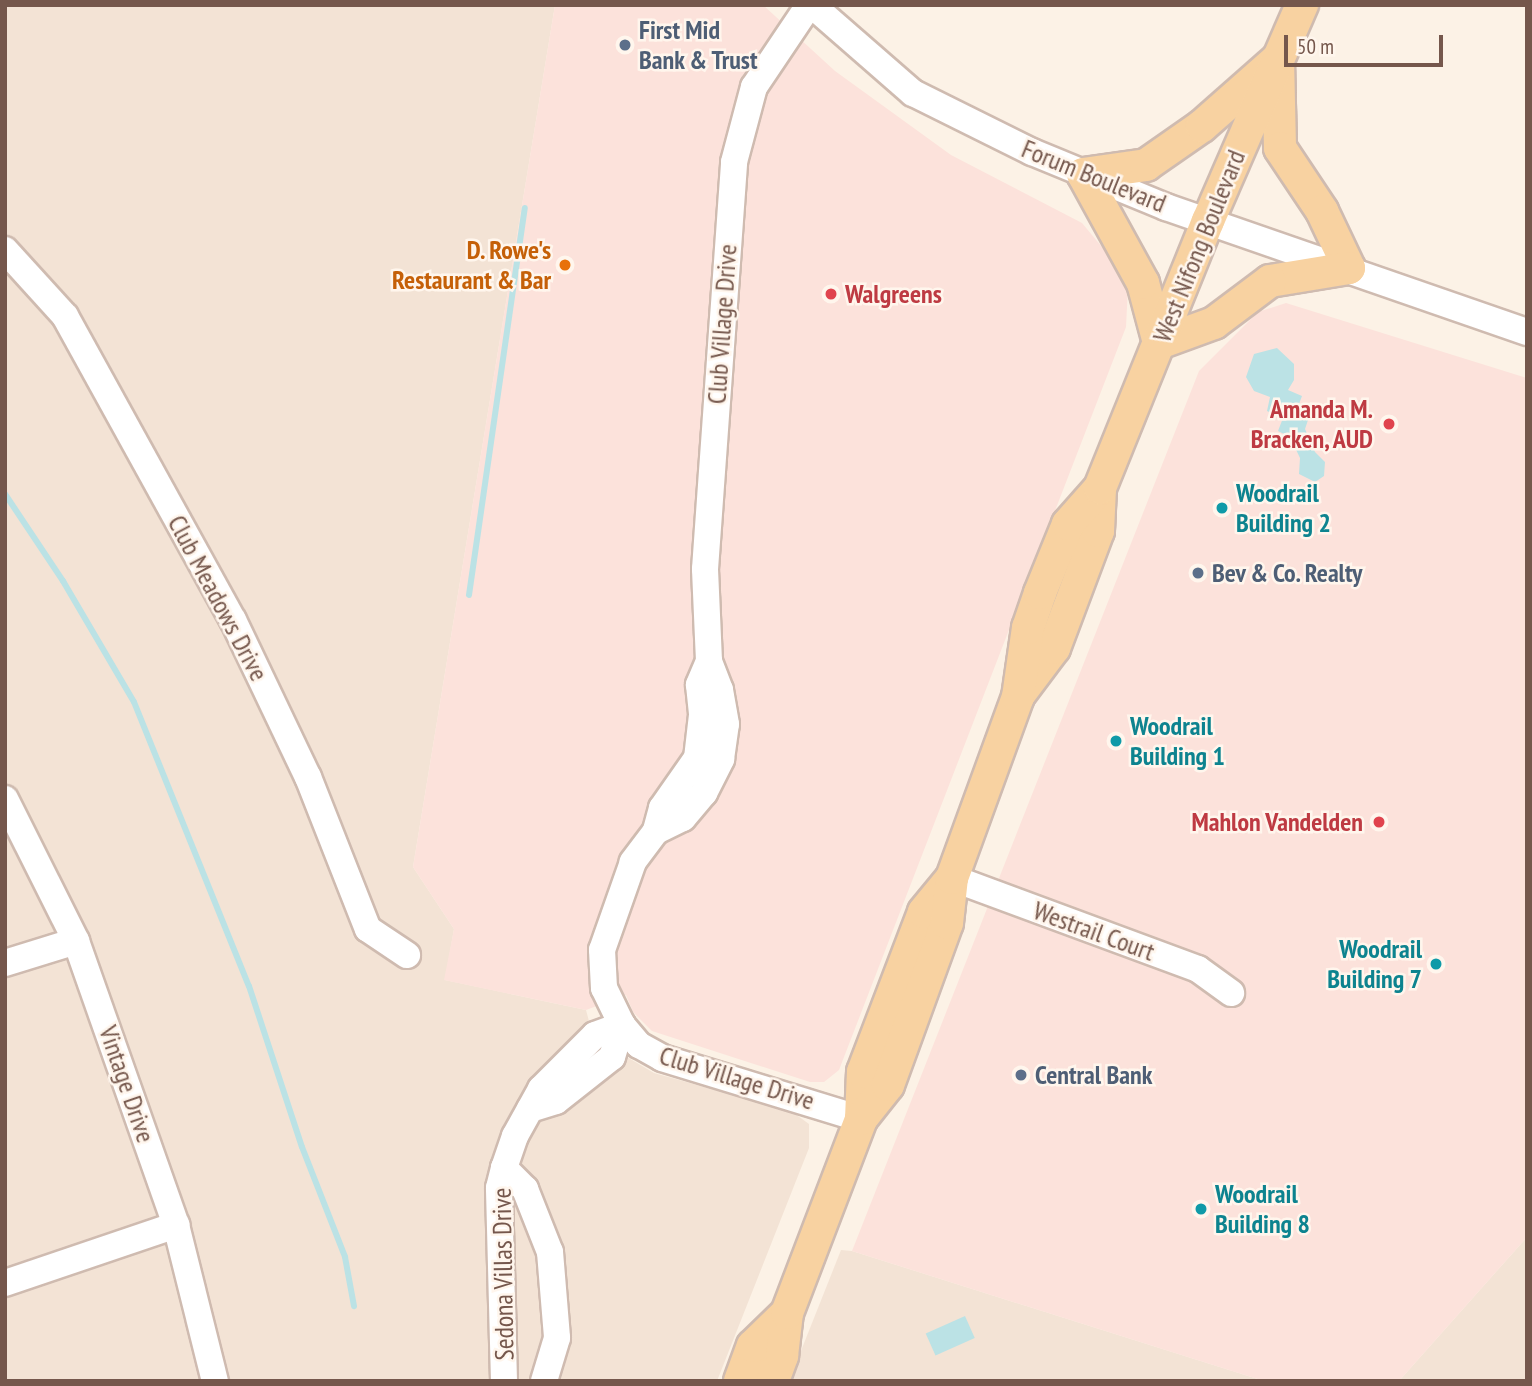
<!DOCTYPE html>
<html>
<head>
<meta charset="utf-8">
<style>
  body { margin:0 }
  #map { position:relative; width:1532px; height:1386px; overflow:hidden; background:#fcf2e6; font-family:"PT Sans Narrow",sans-serif }
  div>[style] { position:absolute }
  .residential>* { inset:0; background:#f3e3d5 }
  .commercial>* { inset:0; background:#fce2db }
  .water>* { inset:0; background:#bbe2e5; transform-origin:0 0 }
  .stream>* { height:6px; margin:-3px; padding:0 3px; transform-origin:3px; border-radius:3px; background:#bbe2e5 }
  .roads { filter:drop-shadow(2px 0 #cfbbb0) drop-shadow(-2px 0 #cfbbb0) drop-shadow(0 2px #cfbbb0) drop-shadow(0 -2px #cfbbb0) }
  .minor>* { height:26px; margin:-13px; padding:0 13px; transform-origin:13px; border-radius:13px; background:#fff }
  .major>* { height:32px; margin:-16px; padding:0 16px; transform-origin:16px; border-radius:16px; background:#f8d2a1 }
  .dots>* { width:19px; height:19px; translate:-50% -50%; box-sizing:border-box; border:4px solid #fff6ed; border-radius:50% }
  span { translate:-50% -50%; white-space:nowrap; text-align:center; line-height:1.15; -webkit-text-stroke:5px #fff6ed; paint-order:stroke }
  .service-label { font-size:26px; color:#4e5e75; font-weight:700 }
  .left { translate:0 -50%; text-align:left }
  .street-label { font-size:26px; color:#75574c }
  .food-label { font-size:26px; color:#c56008; font-weight:700 }
  .right { translate:-100% -50%; text-align:right }
  .health-label { font-size:26px; color:#be3a42; font-weight:700 }
  .culture-label { font-size:26px; color:#0d838f; font-weight:700 }
  .frame { position:absolute; inset:0; border:7px solid #75574c; pointer-events:none }
  .scale { position:absolute; left:1284px; top:35px; width:159px; height:32px; box-sizing:border-box; border:4px solid #75574c; border-top:0; padding-left:9px; font-size:21px; line-height:24px; white-space:nowrap; color:#75574c; -webkit-text-stroke:5px #fff6ed; paint-order:stroke }
</style>
</head>
<body>
<div id="map">
  <div class="residential">
    <i style="clip-path:polygon(5px 5px,555px 5px,413px 867px,454px 929px,445px 980px,586px 1010px,590px 1025px,605px 1044px,654px 1073px,791px 1111px,809px 1124px,809px 1148px,717px 1381px,5px 1381px)"></i>
    <i style="clip-path:polygon(1527px 1237px,1527px 1381px,1399px 1381px)"></i>
    <i style="clip-path:polygon(841px 1250px,852px 1251px,1264px 1381px,789px 1381px)"></i>
  </div>
  <div class="commercial">
    <i style="clip-path:polygon(555px 5px,763px 5px,835px 71px,951px 155px,1082px 223px,1122px 271px,1128px 287px,1126px 327px,839px 1070px,824px 1082px,810px 1082px,652px 1031px,633px 1012px,626px 995px,586px 1010px,444px 980px,454px 929px,413px 867px)"></i>
    <i style="clip-path:polygon(1286px 303px,1527px 378px,1527px 1237px,1399px 1381px,1264px 1381px,852px 1251px,1199px 371px,1258px 312px)"></i>
  </div>
  <div class="water">
    <i style="clip-path:polygon(1277px 348px,1294px 364px,1294px 380px,1288px 390px,1302px 396px,1296px 412px,1309px 417px,1305px 429px,1315px 452px,1325px 462px,1324px 476px,1315px 482px,1299px 474px,1300px 458px,1290px 437px,1278px 431px,1283px 418px,1267px 411px,1270px 397px,1254px 391px,1246px 377px,1254px 354px)"></i>
    <i style="left:965px;top:1316px;width:24px;height:43px;rotate:66deg"></i>
  </div>
  <div class="stream">
    <i style="left:5px;top:494px;width:105px;rotate:56.3deg"></i>
    <i style="left:63px;top:581px;width:140px;rotate:59.6deg"></i>
    <i style="left:134px;top:702px;width:306px;rotate:68deg"></i>
    <i style="left:249px;top:986px;width:169px;rotate:71.8deg"></i>
    <i style="left:302px;top:1147px;width:118px;rotate:68.6deg"></i>
    <i style="left:345px;top:1257px;width:50px;rotate:79.6deg"></i>
    <i style="left:469px;top:595px;width:391px;rotate:-81.8deg"></i>
  </div>
  <div class="roads">
    <div class="minor">
      <i style="left:812px;top:5px;width:134px;rotate:41.1deg"></i>
      <i style="left:913px;top:93px;width:133px;rotate:26.4deg"></i>
      <i style="left:1032px;top:152px;width:145px;rotate:22.3deg"></i>
      <i style="left:1166px;top:207px;width:382px;rotate:19.1deg"></i>
      <i style="left:5px;top:250px;width:89px;rotate:47.7deg"></i>
      <i style="left:65px;top:316px;width:347px;rotate:61.1deg"></i>
      <i style="left:233px;top:620px;width:174px;rotate:64.5deg"></i>
      <i style="left:308px;top:777px;width:163px;rotate:68.5deg"></i>
      <i style="left:368px;top:929px;width:47px;rotate:33.7deg"></i>
      <i style="left:709px;top:661px;width:26px;rotate:113deg"></i>
      <i style="left:699px;top:685px;width:30px;rotate:84deg"></i>
      <i style="left:702px;top:715px;width:43px;rotate:96.6deg"></i>
      <i style="left:697px;top:758px;width:61px;rotate:125deg"></i>
      <i style="left:662px;top:808px;width:24px;rotate:105deg"></i>
      <i style="left:656px;top:831px;width:39px;rotate:127deg"></i>
      <i style="left:633px;top:862px;width:93px;rotate:109.4deg"></i>
      <i style="left:602px;top:950px;width:38px;rotate:87deg"></i>
      <i style="left:604px;top:988px;width:41px;rotate:64.1deg"></i>
      <i style="left:622px;top:1025px;width:26px;rotate:50deg"></i>
      <i style="left:639px;top:1045px;width:26px;rotate:29deg"></i>
      <i style="left:662px;top:1058px;width:208px;rotate:17deg"></i>
      <i style="left:5px;top:799px;width:159px;rotate:63.4deg"></i>
      <i style="left:76px;top:941px;width:301px;rotate:70.6deg"></i>
      <i style="left:176px;top:1225px;width:161px;rotate:76deg"></i>
      <i style="left:656px;top:831px;width:30px;rotate:-26deg"></i>
      <i style="left:683px;top:818px;width:33px;rotate:-50deg"></i>
      <i style="left:704px;top:793px;width:38px;rotate:-63deg"></i>
      <i style="left:721px;top:759px;width:35px;rotate:-82deg"></i>
      <i style="left:726px;top:724px;width:35px;rotate:-100deg"></i>
      <i style="left:720px;top:690px;width:31px;rotate:-111deg"></i>
      <i style="left:709px;top:661px;width:92px;rotate:-92.5deg"></i>
      <i style="left:705px;top:569px;width:408px;rotate:-85.9deg"></i>
      <i style="left:734px;top:162px;width:78px;rotate:-75.1deg"></i>
      <i style="left:754px;top:87px;width:99px;rotate:-56.1deg"></i>
      <i style="left:952px;top:878px;width:262px;rotate:20.3deg"></i>
      <i style="left:1198px;top:969px;width:41px;rotate:36deg"></i>
      <i style="left:5px;top:963px;width:74px;rotate:-17.2deg"></i>
      <i style="left:530px;top:1109px;width:27px;rotate:-17deg"></i>
      <i style="left:556px;top:1101px;width:71px;rotate:-38.2deg"></i>
      <i style="left:612px;top:1057px;width:34px;rotate:-73deg"></i>
      <i style="left:504px;top:1168px;width:30px;rotate:45deg"></i>
      <i style="left:525px;top:1189px;width:68px;rotate:68.4deg"></i>
      <i style="left:550px;top:1252px;width:86px;rotate:85.3deg"></i>
      <i style="left:557px;top:1338px;width:45px;rotate:106.8deg"></i>
      <i style="left:5px;top:1283px;width:181px;rotate:-18.7deg"></i>
      <i style="left:504px;top:1381px;width:193px;rotate:-91.5deg"></i>
      <i style="left:499px;top:1188px;width:21px;rotate:-76deg"></i>
      <i style="left:504px;top:1168px;width:34px;rotate:-71deg"></i>
      <i style="left:515px;top:1136px;width:54px;rotate:-61deg"></i>
      <i style="left:541px;top:1089px;width:76px;rotate:-45deg"></i>
      <i style="left:595px;top:1035px;width:29px;rotate:-20deg"></i>
    </div>
    <div class="major">
      <i style="left:1278px;top:59px;width:89px;rotate:88.7deg"></i>
      <i style="left:1280px;top:148px;width:76px;rotate:56.3deg"></i>
      <i style="left:1322px;top:211px;width:63px;rotate:64.7deg"></i>
      <i style="left:1349px;top:268px;width:80px;rotate:170.7deg"></i>
      <i style="left:1270px;top:281px;width:70px;rotate:143.1deg"></i>
      <i style="left:1214px;top:323px;width:59px;rotate:160deg"></i>
      <i style="left:1159px;top:343px;width:62px;rotate:-104.9deg"></i>
      <i style="left:1143px;top:283px;width:124px;rotate:-118.8deg"></i>
      <i style="left:1083px;top:174px;width:64px;rotate:-8.1deg"></i>
      <i style="left:1146px;top:165px;width:68px;rotate:-34.9deg"></i>
      <i style="left:1202px;top:126px;width:101px;rotate:-41.4deg"></i>
      <i style="left:1021px;top:692px;width:55px;rotate:-53.1deg"></i>
      <i style="left:1054px;top:648px;width:125px;rotate:-69.4deg"></i>
      <i style="left:1098px;top:531px;width:43px;rotate:-87.3deg"></i>
      <i style="left:861px;top:1119px;width:47px;rotate:-87.6deg"></i>
      <i style="left:863px;top:1072px;width:171px;rotate:-69.1deg"></i>
      <i style="left:924px;top:912px;width:44px;rotate:-50.5deg"></i>
      <i style="left:740px;top:1381px;width:37px;rotate:-70deg"></i>
      <i style="left:753px;top:1346px;width:47px;rotate:-44.1deg"></i>
      <i style="left:773px;top:1381px;width:27px;rotate:-70deg"></i>
      <i style="left:782px;top:1356px;width:43px;rotate:-83.4deg"></i>
      <i style="left:787px;top:1313px;width:208px;rotate:-69.1deg"></i>
      <i style="left:861px;top:1119px;width:43px;rotate:-51.5deg"></i>
      <i style="left:888px;top:1085px;width:172px;rotate:-70deg"></i>
      <i style="left:947px;top:923px;width:45px;rotate:-83.7deg"></i>
      <i style="left:952px;top:878px;width:193px;rotate:-70deg"></i>
      <i style="left:1018px;top:697px;width:70px;rotate:-81.8deg"></i>
      <i style="left:1028px;top:628px;width:37px;rotate:-71deg"></i>
      <i style="left:1040px;top:593px;width:74px;rotate:-67.9deg"></i>
      <i style="left:1068px;top:524px;width:48px;rotate:-48.4deg"></i>
      <i style="left:1100px;top:488px;width:288px;rotate:-68deg"></i>
      <i style="left:1208px;top:221px;width:236px;rotate:-66.5deg"></i>
    </div>
  </div>
  <div class="dots">
    <i style="left:625px;top:45px;background:#5c6f8a"></i>
    <i style="left:565px;top:265px;background:#e8710a"></i>
    <i style="left:831px;top:294px;background:#e0444e"></i>
    <i style="left:1389px;top:424px;background:#e0444e"></i>
    <i style="left:1222px;top:508px;background:#0f9aa8"></i>
    <i style="left:1198px;top:573px;background:#5c6f8a"></i>
    <i style="left:1116px;top:741px;background:#0f9aa8"></i>
    <i style="left:1379px;top:822px;background:#e0444e"></i>
    <i style="left:1436px;top:964px;background:#0f9aa8"></i>
    <i style="left:1021px;top:1075px;background:#5c6f8a"></i>
    <i style="left:1201px;top:1209px;background:#0f9aa8"></i>
  </div>
  <div class="service-label">
    <span class="left" style="left:639px;top:45px">First Mid<br>Bank &amp; Trust</span>
    <span class="left" style="left:1212px;top:573px">Bev &amp; Co. Realty</span>
    <span class="left" style="left:1035px;top:1075px">Central Bank</span>
  </div>
  <div class="street-label">
    <span style="left:1094px;top:176px;rotate:22deg">Forum Boulevard</span>
    <span style="left:1199px;top:246px;rotate:-68deg">West Nifong Boulevard</span>
    <span style="left:722px;top:324px;rotate:-86deg">Club Village Drive</span>
    <span style="left:218px;top:598px;rotate:62deg">Club Meadows Drive</span>
    <span style="left:1094px;top:931px;rotate:20deg">Westrail Court</span>
    <span style="left:737px;top:1078px;rotate:17deg">Club Village Drive</span>
    <span style="left:127px;top:1084px;rotate:71deg">Vintage Drive</span>
    <span style="left:503px;top:1274px;rotate:-91deg">Sedona Villas Drive</span>
  </div>
  <div class="food-label">
    <span class="right" style="left:551px;top:265px">D. Rowe's<br>Restaurant &amp; Bar</span>
  </div>
  <div class="health-label">
    <span class="left" style="left:845px;top:294px">Walgreens</span>
    <span class="right" style="left:1373px;top:424px">Amanda M.<br>Bracken, AUD</span>
    <span class="right" style="left:1363px;top:822px">Mahlon Vandelden</span>
  </div>
  <div class="culture-label">
    <span class="left" style="left:1236px;top:508px">Woodrail<br>Building 2</span>
    <span class="left" style="left:1130px;top:741px">Woodrail<br>Building 1</span>
    <span class="right" style="left:1422px;top:964px">Woodrail<br>Building 7</span>
    <span class="left" style="left:1215px;top:1209px">Woodrail<br>Building 8</span>
  </div>
  <div class="frame"></div>
  <div class="scale">50 m</div>
</div>
</body>
</html>
